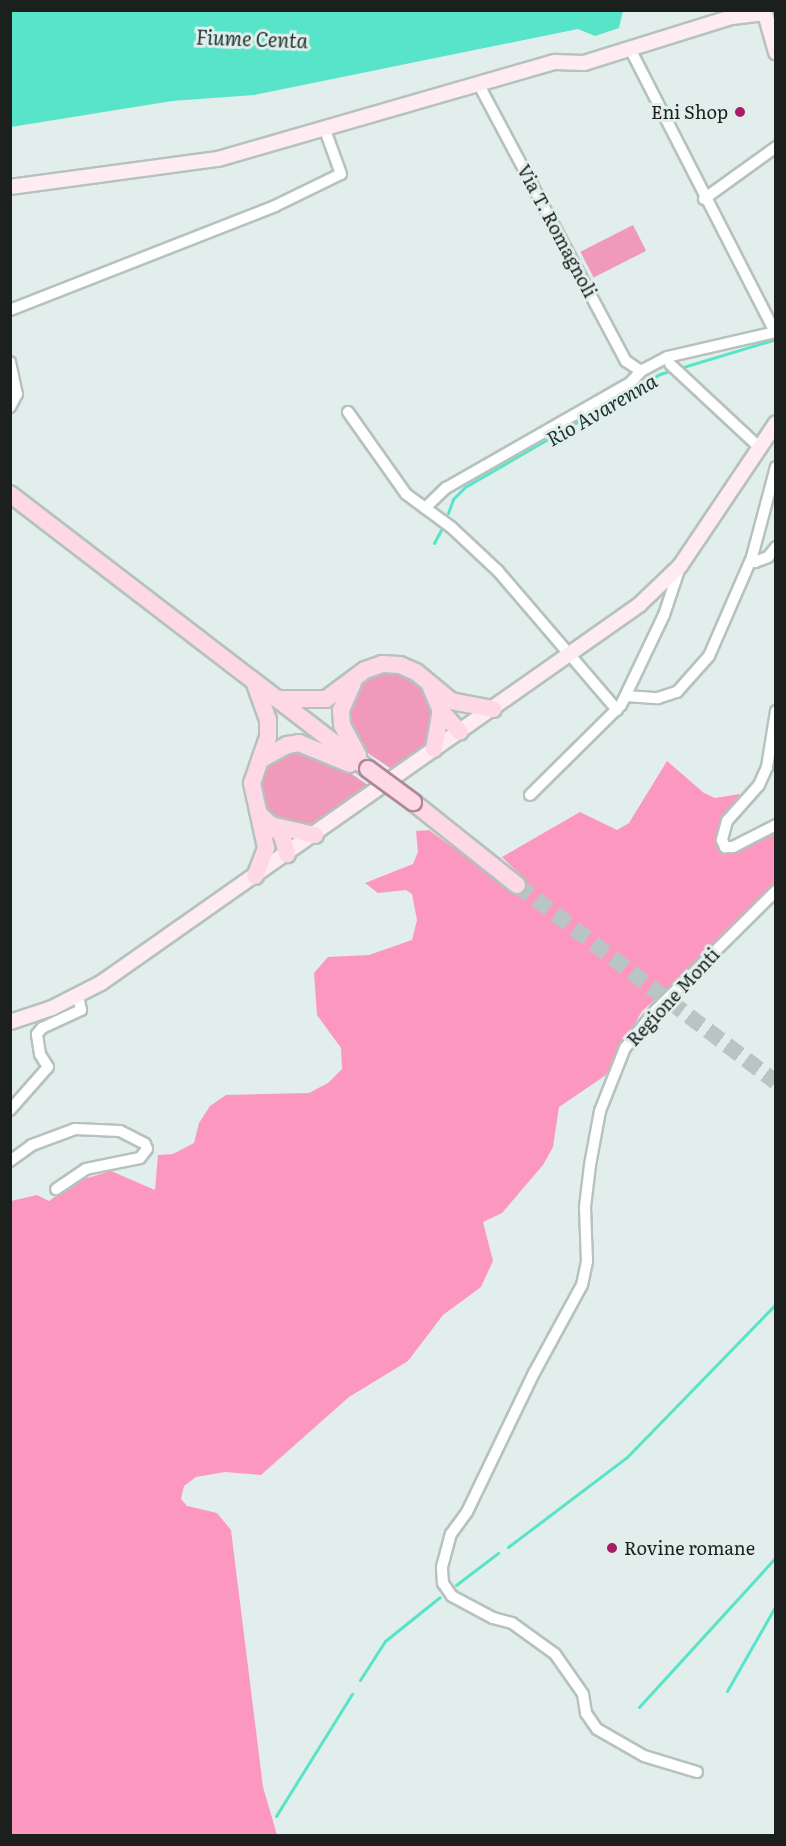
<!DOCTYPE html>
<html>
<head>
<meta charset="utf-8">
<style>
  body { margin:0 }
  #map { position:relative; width:786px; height:1846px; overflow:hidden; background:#e1eeeb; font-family:Literata,serif }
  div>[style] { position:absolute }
  .green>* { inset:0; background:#f099bb; transform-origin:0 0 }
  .forest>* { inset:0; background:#fc98c0 }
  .water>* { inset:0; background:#57e4c9 }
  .stream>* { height:3px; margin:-1.5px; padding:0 1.5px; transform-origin:1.5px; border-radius:1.5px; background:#57e4c9 }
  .primary-tunnel>* { height:16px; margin-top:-8px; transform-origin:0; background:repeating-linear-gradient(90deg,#b9c5c2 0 16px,transparent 0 24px) }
  .roads { filter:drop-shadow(2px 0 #b5c2be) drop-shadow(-2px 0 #b5c2be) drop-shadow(0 2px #b5c2be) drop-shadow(0 -2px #b5c2be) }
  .street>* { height:10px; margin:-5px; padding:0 5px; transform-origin:5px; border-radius:5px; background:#fff }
  .secondary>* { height:14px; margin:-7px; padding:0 7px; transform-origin:7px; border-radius:7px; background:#ffecf3 }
  .primary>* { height:16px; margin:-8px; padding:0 8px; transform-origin:8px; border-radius:8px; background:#ffd8e6 }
  .bridges { filter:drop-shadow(2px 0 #af8796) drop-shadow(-2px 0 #af8796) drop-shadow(0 2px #af8796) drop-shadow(0 -2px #af8796) }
  .primary-bridge>* { height:16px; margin:-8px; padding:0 8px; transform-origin:8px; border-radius:8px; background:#ffd8e6 }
  .dots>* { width:16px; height:16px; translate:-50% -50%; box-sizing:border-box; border:3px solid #e1eeeb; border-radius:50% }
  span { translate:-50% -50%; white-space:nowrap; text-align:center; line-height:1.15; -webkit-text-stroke:6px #e1eeeb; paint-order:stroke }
  .poi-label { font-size:18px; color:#1b201e }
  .right { translate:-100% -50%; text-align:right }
  .left { translate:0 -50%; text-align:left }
  .street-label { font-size:18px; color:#1b201e }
  .water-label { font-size:20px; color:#1c342e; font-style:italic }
  .frame { position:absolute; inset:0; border:12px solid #1b201e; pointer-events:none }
</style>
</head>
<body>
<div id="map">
  <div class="green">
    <i style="left:633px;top:225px;width:29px;height:59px;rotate:63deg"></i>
    <i style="clip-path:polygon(391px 670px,408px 674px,423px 684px,436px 715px,428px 742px,393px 770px,359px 747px,349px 732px,349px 698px,359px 683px,374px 674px)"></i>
    <i style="clip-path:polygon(299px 748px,333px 761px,369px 786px,309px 828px,276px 823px,260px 802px,260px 777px,266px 765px)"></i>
  </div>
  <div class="forest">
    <i style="clip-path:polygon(667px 761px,704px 793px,715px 798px,740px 794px,718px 827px,716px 841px,726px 853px,775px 831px,775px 883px,700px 961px,642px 1011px,606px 1075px,559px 1107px,553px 1147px,543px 1165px,502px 1213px,483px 1222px,493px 1261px,481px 1287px,443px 1315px,408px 1361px,349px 1397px,261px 1475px,225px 1472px,196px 1477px,184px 1486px,181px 1499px,187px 1506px,217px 1513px,231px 1530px,263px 1787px,277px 1835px,11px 1836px,11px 1201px,37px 1195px,49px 1201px,77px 1181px,111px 1171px,155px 1190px,158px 1155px,173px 1154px,194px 1143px,199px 1123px,210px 1106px,226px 1095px,309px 1093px,328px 1083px,342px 1069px,341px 1048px,317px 1015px,314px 973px,328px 957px,369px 955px,412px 940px,417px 920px,412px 894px,406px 890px,378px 893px,365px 883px,413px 864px,418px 852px,416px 831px,429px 830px,514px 892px,524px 878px,502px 857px,580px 812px,617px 830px,629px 823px)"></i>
  </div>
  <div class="water">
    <i style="clip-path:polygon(10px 11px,11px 10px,623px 11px,619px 28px,595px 36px,578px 29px,254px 95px,172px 101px,11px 127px)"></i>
  </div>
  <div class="stream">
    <i style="left:448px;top:513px;width:15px;rotate:-70deg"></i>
    <i style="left:453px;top:499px;width:17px;rotate:-45deg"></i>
    <i style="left:465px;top:487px;width:225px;rotate:-30.1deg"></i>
    <i style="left:660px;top:374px;width:121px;rotate:-16.8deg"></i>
    <i style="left:434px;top:543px;width:17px;rotate:-62deg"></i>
    <i style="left:508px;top:1547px;width:149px;rotate:-37.1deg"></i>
    <i style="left:627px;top:1457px;width:214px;rotate:-45.8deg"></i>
    <i style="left:456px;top:1585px;width:53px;rotate:-37.3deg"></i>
    <i style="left:360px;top:1680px;width:46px;rotate:-57.3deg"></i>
    <i style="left:385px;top:1641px;width:70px;rotate:-38.7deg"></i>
    <i style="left:727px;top:1691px;width:99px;rotate:-60.3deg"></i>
    <i style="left:639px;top:1707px;width:203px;rotate:-47.6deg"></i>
    <i style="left:276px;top:1816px;width:144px;rotate:-58.1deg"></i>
  </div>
  <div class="primary-tunnel">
    <i style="left:517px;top:885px;width:325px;rotate:37.3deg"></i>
  </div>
  <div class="roads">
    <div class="street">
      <i style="left:479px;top:85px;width:313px;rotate:62deg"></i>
      <i style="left:626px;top:361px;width:18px;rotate:34deg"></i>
      <i style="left:704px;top:199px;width:89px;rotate:-35.8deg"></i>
      <i style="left:10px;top:310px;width:285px;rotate:-21.4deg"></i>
      <i style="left:275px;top:206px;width:73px;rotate:-25.9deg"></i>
      <i style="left:341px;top:174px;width:47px;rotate:-110deg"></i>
      <i style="left:10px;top:362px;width:33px;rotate:78deg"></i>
      <i style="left:17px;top:394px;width:15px;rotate:118deg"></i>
      <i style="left:670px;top:364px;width:122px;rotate:43deg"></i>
      <i style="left:348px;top:412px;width:100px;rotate:54.7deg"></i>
      <i style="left:406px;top:494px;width:56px;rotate:36.3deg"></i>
      <i style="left:451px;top:527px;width:64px;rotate:43.1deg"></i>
      <i style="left:498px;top:571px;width:183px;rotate:49.4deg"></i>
      <i style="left:425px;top:508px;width:29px;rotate:-44deg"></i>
      <i style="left:446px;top:488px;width:212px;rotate:-29.7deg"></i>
      <i style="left:630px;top:383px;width:16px;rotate:-47deg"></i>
      <i style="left:641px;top:371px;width:30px;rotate:-28deg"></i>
      <i style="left:667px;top:357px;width:111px;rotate:-13deg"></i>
      <i style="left:775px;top:332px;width:318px;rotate:-117.1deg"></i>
      <i style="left:752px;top:557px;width:6px;rotate:59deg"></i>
      <i style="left:755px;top:562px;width:14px;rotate:-21deg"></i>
      <i style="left:768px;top:557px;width:13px;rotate:-51deg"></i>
      <i style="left:626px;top:696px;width:32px;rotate:4deg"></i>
      <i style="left:658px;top:698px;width:20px;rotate:-18deg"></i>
      <i style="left:677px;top:692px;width:48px;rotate:-48.4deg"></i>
      <i style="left:709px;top:656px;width:108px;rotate:-66.5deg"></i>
      <i style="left:752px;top:557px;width:93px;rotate:-75.1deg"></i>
      <i style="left:776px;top:711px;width:57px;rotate:99.1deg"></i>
      <i style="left:767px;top:767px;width:20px;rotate:114deg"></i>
      <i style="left:759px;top:785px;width:48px;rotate:131.6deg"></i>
      <i style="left:727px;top:821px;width:20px;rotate:105deg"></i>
      <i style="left:722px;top:840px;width:8px;rotate:67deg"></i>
      <i style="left:725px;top:847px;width:8px"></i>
      <i style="left:733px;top:847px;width:48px;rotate:-27.1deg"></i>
      <i style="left:530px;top:795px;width:128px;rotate:-44.7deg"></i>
      <i style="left:621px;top:705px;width:100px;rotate:-64.5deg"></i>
      <i style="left:664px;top:615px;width:51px;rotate:-71.6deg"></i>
      <i style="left:10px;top:1110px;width:57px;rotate:-48.5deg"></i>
      <i style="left:48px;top:1067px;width:15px;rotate:-122deg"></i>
      <i style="left:40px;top:1054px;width:20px;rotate:-99deg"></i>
      <i style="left:37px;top:1034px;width:8px;rotate:-50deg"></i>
      <i style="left:42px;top:1028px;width:43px;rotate:-24.8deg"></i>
      <i style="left:81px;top:1010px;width:14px;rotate:-102deg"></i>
      <i style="left:10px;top:1161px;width:27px;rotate:-36deg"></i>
      <i style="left:32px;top:1145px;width:46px;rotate:-20.4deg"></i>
      <i style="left:75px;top:1129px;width:45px;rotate:2.5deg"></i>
      <i style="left:120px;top:1131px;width:28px;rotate:27deg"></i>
      <i style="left:145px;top:1144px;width:5px;rotate:68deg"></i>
      <i style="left:147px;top:1149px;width:11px;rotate:128deg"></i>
      <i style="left:140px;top:1158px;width:55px;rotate:168.5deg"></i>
      <i style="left:86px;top:1169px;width:36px;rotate:146deg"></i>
      <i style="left:697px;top:1772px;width:55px;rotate:-163.2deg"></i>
      <i style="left:644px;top:1756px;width:54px;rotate:-150.1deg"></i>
      <i style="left:597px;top:1729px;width:19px;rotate:-125deg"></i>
      <i style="left:586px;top:1713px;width:19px;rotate:-99deg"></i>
      <i style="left:583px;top:1694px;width:49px;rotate:-125deg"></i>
      <i style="left:555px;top:1654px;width:53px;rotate:-144.2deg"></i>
      <i style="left:512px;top:1623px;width:20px;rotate:-165deg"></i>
      <i style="left:493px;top:1618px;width:47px;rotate:-151.8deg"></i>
      <i style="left:452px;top:1596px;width:16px;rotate:-125deg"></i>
      <i style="left:443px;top:1583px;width:16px;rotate:-94deg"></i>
      <i style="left:442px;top:1567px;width:34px;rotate:-75deg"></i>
      <i style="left:451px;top:1534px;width:27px;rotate:-54deg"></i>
      <i style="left:467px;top:1512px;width:154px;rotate:-64.3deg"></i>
      <i style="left:534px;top:1373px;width:100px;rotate:-61.4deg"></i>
      <i style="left:582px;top:1285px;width:24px;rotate:-78deg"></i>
      <i style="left:587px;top:1262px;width:55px;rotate:-92.1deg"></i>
      <i style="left:585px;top:1207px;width:42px;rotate:-83.2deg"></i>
      <i style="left:590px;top:1165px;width:55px;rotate:-79.5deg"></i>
      <i style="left:600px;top:1111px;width:68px;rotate:-68.4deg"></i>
      <i style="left:625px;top:1048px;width:49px;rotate:-50.8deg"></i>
      <i style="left:656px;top:1010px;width:169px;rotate:-44.8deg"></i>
    </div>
    <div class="secondary">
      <i style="left:764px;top:10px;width:44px;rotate:74.1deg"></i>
      <i style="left:10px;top:187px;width:210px;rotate:-7.7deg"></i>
      <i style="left:218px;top:159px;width:351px;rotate:-16.1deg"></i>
      <i style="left:555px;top:62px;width:29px;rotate:2deg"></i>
      <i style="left:584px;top:63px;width:155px;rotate:-17.3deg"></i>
      <i style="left:732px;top:17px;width:33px;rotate:-7deg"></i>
      <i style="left:10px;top:1022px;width:44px;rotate:-18.4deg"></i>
      <i style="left:52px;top:1008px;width:55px;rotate:-27deg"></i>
      <i style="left:101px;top:983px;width:658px;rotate:-35.09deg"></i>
      <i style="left:639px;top:605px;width:57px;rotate:-43.6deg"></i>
      <i style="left:680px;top:566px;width:172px;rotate:-56.1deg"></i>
    </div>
    <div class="primary">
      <i style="left:10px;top:494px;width:451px;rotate:37.5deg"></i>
      <i style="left:353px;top:683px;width:30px;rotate:114deg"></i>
      <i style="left:341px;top:710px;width:15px;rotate:86deg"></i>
      <i style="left:342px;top:725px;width:34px;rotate:62deg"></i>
      <i style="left:255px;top:684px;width:38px;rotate:70deg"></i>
      <i style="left:268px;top:720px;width:17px;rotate:90deg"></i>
      <i style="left:268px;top:737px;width:49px;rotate:109.2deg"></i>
      <i style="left:252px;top:783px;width:66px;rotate:77.8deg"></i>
      <i style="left:266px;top:848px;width:30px;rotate:111deg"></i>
      <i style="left:430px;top:685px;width:28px;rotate:67deg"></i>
      <i style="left:441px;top:711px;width:28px;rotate:48deg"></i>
      <i style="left:277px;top:699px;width:49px"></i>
      <i style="left:326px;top:699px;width:49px;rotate:-36.6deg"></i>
      <i style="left:365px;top:670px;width:18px;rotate:-19deg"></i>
      <i style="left:382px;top:664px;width:18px;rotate:3deg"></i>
      <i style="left:400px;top:665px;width:17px;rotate:24deg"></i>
      <i style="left:416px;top:672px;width:45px;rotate:39.6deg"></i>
      <i style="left:451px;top:701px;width:43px;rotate:10.8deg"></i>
      <i style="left:434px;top:749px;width:39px;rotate:-80deg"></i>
      <i style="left:260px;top:760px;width:31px;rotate:-29deg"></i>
      <i style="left:287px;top:745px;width:12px;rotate:-9deg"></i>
      <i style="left:299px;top:743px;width:55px;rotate:22.4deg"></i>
      <i style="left:413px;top:802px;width:133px;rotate:38.6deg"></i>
      <i style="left:261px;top:816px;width:28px;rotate:42deg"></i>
      <i style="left:282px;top:835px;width:20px;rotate:75deg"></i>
      <i style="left:275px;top:826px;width:41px;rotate:12.7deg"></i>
    </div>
  </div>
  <div class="bridges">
    <div class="primary-bridge">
      <i style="left:368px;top:769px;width:56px;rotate:36.3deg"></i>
    </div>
  </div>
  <div class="dots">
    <i style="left:740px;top:112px;background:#a71e65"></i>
    <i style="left:612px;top:1548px;background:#a71e65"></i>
  </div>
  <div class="poi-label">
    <span class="right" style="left:728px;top:112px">Eni Shop</span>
    <span class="left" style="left:624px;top:1548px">Rovine romane</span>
  </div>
  <div class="street-label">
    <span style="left:557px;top:231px;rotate:62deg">Via T. Romagnoli</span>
    <span style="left:673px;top:997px;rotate:-47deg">Regione Monti</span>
  </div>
  <div class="water-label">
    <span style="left:252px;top:38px;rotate:2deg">Fiume Centa</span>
    <span style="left:601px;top:409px;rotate:-30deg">Rio Avarenna</span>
  </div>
  <div class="frame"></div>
</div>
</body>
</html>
